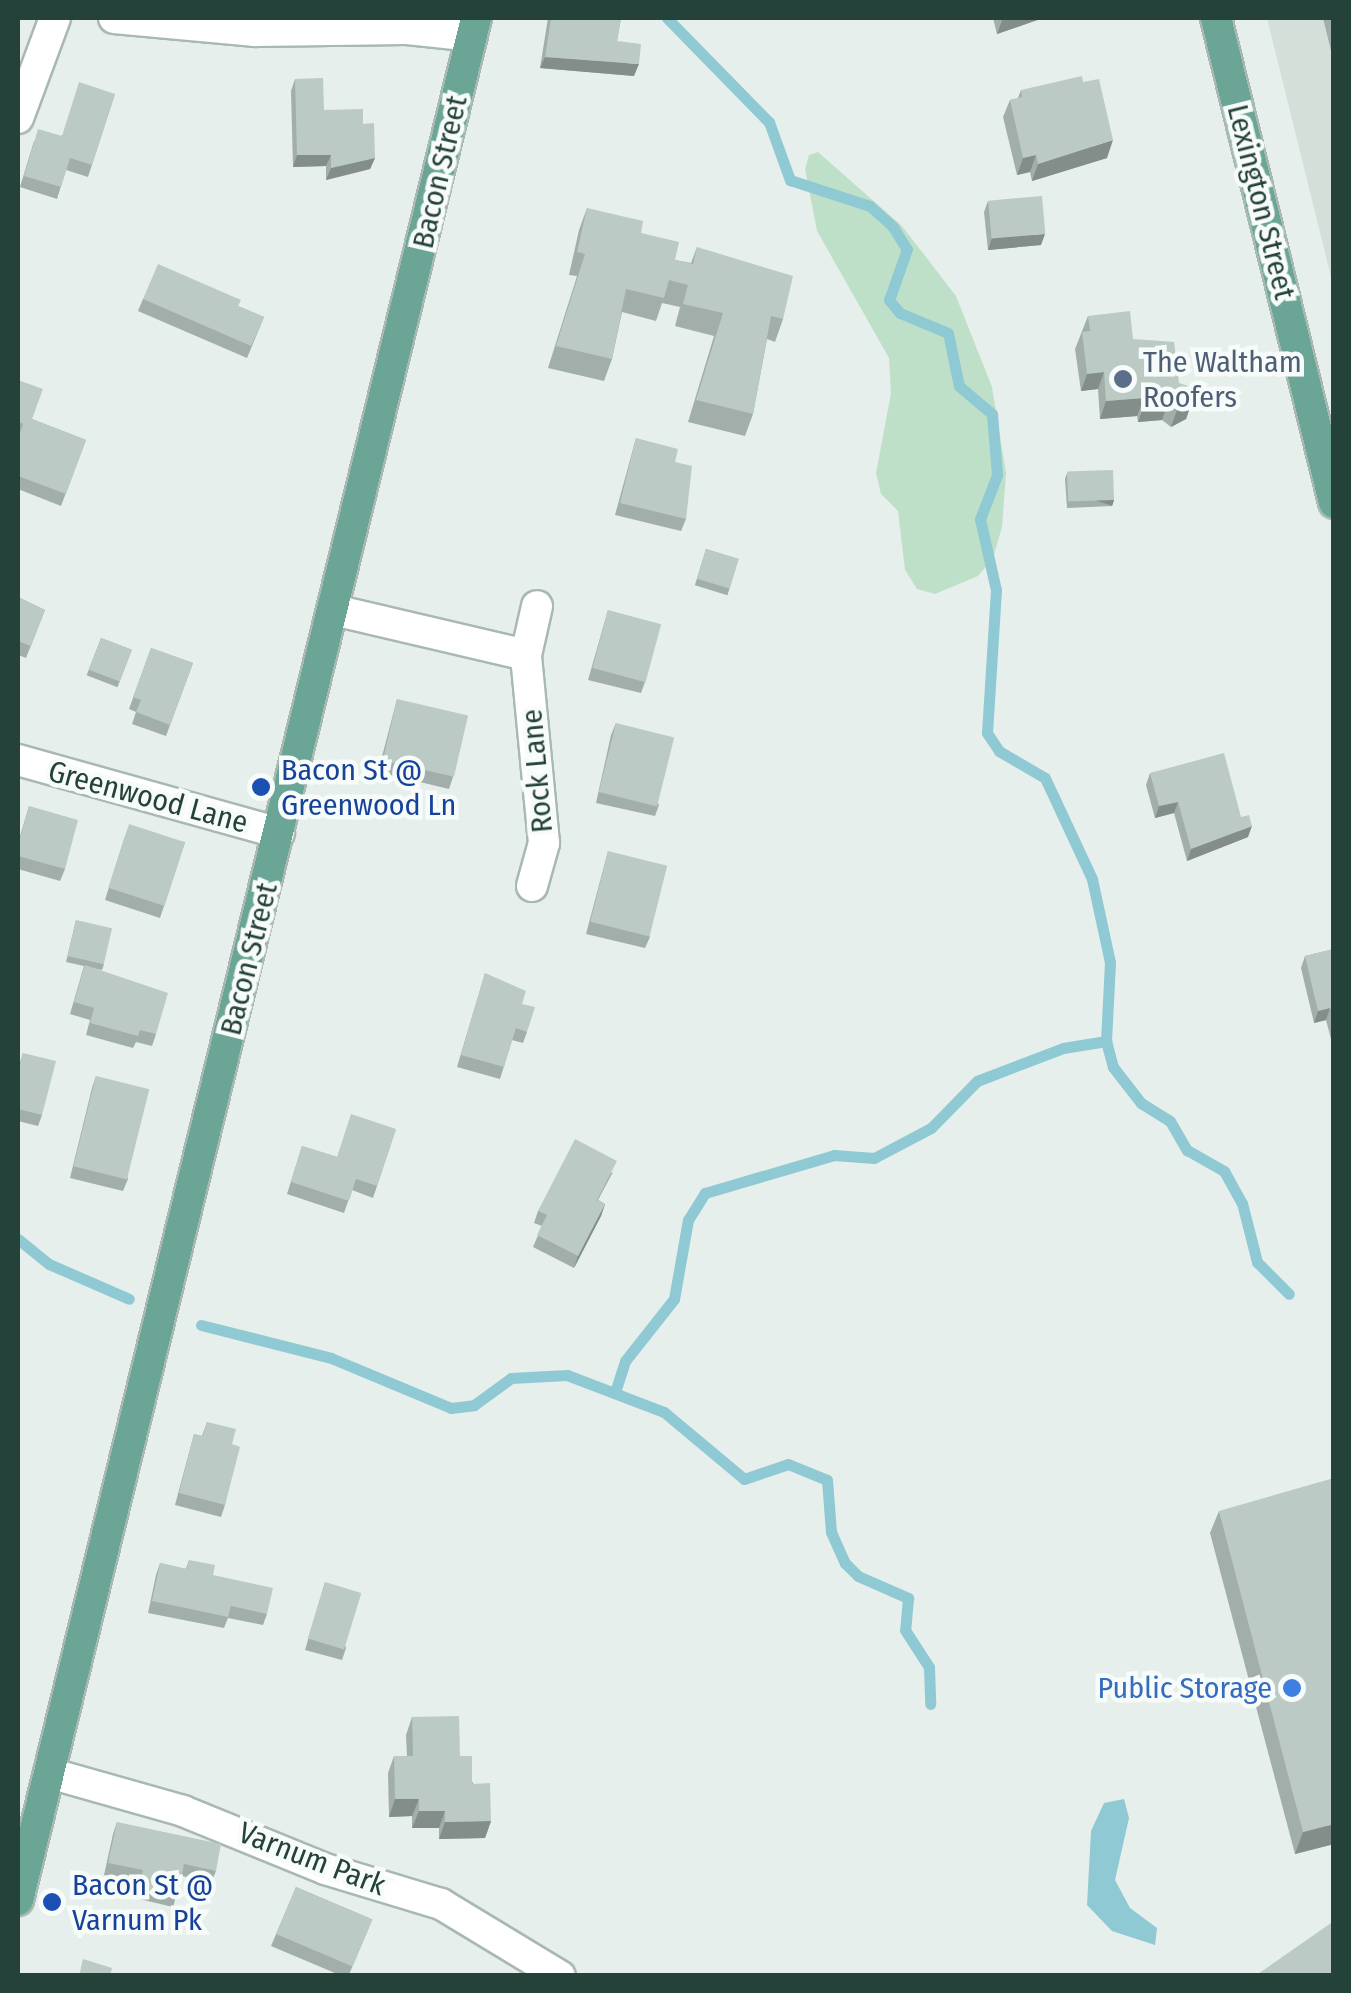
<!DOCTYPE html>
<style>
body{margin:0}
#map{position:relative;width:1351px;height:1993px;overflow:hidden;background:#e6efeb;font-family:"Fira Sans Condensed",sans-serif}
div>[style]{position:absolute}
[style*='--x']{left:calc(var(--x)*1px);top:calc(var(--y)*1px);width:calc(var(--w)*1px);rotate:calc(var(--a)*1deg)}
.built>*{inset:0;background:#d4dfda}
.green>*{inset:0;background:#bfe0c8}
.water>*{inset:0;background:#8ec9d4}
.stream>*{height:11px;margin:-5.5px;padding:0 5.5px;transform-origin:5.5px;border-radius:5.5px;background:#8ec9d4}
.roads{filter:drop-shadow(2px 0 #a8b8b2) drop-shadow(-2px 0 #a8b8b2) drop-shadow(0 2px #a8b8b2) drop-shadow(0 -2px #a8b8b2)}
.minor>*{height:30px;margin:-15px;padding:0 15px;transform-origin:15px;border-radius:15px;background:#fff}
.major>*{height:30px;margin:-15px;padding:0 15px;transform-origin:15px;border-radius:15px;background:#6aa596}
.wall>*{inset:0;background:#a1aea9;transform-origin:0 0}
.shaded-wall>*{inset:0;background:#838d89;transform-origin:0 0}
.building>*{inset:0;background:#bbcac4;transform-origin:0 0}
.dots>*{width:28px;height:28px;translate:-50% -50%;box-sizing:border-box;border:5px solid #f7fbf9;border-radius:50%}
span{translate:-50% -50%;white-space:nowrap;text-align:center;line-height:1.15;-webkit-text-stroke:9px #f7fbf9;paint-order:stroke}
.street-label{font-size:30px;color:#24423a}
.service-label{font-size:30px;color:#4e5e75}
.left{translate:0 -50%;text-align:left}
.transit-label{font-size:30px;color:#164399}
.shop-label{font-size:30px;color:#366cbe}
.right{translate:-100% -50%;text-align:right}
.frame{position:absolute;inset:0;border:20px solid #24423a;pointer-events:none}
</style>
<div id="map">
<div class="built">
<div style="clip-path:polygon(1267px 18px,1333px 18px,1333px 285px)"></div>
</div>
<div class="green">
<div style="clip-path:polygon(818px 152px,902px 226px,956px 296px,992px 387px,1006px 473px,1002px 527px,993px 558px,978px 576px,935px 594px,917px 589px,905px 570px,898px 511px,881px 494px,876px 473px,891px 393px,889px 358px,817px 231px,805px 169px,809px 155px)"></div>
</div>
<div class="water">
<div style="clip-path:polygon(1124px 1799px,1129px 1818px,1115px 1880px,1130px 1908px,1157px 1928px,1155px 1945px,1112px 1931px,1087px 1905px,1091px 1831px,1104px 1803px)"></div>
</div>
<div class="stream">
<div style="--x:667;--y:18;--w:146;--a:45.6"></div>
<div style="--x:769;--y:122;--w:62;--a:70.1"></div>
<div style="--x:790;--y:180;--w:84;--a:18"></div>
<div style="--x:870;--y:206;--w:31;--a:42"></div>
<div style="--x:893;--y:227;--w:26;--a:58"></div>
<div style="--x:907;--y:249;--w:54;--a:109.4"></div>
<div style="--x:889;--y:300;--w:17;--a:50"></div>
<div style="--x:900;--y:313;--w:52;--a:22.6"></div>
<div style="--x:948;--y:333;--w:54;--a:78.3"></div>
<div style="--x:959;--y:386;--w:43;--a:40.3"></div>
<div style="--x:992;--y:414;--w:61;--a:85.3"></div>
<div style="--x:997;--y:475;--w:47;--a:111.1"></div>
<div style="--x:980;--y:519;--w:73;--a:77.3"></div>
<div style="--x:996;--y:590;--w:143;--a:93.6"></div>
<div style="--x:987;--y:733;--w:22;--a:56"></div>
<div style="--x:999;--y:751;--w:53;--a:30.4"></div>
<div style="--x:1045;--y:778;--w:111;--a:65"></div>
<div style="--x:1092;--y:879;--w:85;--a:77.8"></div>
<div style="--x:1110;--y:962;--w:79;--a:92.9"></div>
<div style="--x:1106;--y:1041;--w:27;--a:75"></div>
<div style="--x:1113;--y:1067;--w:46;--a:52.1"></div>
<div style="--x:1141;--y:1103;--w:34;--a:32"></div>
<div style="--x:1170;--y:1121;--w:34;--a:60"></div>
<div style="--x:1187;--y:1150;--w:43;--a:29.6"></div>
<div style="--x:1224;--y:1171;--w:37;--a:61"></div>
<div style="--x:1242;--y:1203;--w:61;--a:75.7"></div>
<div style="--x:1257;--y:1262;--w:45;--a:45"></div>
<div style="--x:18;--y:1239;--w:40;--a:39"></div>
<div style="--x:49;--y:1264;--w:87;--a:23.6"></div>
<div style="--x:201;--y:1325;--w:134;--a:14.2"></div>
<div style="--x:331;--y:1358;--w:130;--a:22.6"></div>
<div style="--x:451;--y:1408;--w:23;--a:-7"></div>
<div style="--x:474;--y:1405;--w:46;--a:-36.1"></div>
<div style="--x:511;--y:1378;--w:56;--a:-3.1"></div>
<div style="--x:567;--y:1375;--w:104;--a:20.9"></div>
<div style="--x:664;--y:1412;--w:104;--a:39.9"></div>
<div style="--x:744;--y:1479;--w:46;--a:-18.8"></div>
<div style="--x:788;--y:1464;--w:42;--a:22.3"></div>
<div style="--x:827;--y:1480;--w:52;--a:85.6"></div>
<div style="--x:831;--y:1532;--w:34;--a:66"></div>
<div style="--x:845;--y:1563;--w:18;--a:45"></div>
<div style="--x:858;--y:1576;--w:55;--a:23.7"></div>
<div style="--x:908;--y:1598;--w:32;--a:95"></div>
<div style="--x:905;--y:1630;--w:44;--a:57"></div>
<div style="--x:929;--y:1667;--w:37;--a:88"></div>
<div style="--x:616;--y:1389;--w:29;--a:-72"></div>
<div style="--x:625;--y:1361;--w:79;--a:-51.7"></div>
<div style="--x:674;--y:1299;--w:80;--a:-80"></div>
<div style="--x:688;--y:1220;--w:32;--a:-58"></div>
<div style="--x:705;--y:1193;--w:134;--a:-16.4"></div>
<div style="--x:834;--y:1155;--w:40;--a:4.3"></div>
<div style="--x:874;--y:1158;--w:64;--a:-27.8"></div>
<div style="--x:931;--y:1128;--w:66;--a:-45.6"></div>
<div style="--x:977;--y:1081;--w:92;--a:-21"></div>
<div style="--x:1063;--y:1048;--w:44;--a:-9.2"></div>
</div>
<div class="roads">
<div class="minor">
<div style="--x:114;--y:18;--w:142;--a:5.3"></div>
<div style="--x:255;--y:31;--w:152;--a:-0.8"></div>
<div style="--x:407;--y:29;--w:65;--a:6.1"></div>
<div style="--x:18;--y:118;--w:107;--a:-69.7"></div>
<div style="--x:334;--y:610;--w:197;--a:13.2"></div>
<div style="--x:18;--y:760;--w:271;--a:15.6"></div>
<div style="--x:532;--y:886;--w:45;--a:-74.4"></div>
<div style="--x:544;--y:843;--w:189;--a:-95.5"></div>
<div style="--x:526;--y:655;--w:50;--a:-77.3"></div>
<div style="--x:49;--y:1773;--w:139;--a:15.8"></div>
<div style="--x:183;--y:1811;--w:153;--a:22.2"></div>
<div style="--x:325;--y:1869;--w:121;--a:16.8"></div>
<div style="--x:441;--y:1904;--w:139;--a:31.2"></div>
</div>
<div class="major">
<div style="--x:1216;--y:18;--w:499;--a:76.3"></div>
<div style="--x:18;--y:1900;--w:1937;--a:-76.32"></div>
</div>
</div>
<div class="wall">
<div style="clip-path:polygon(548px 18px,621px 18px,617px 41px,634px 76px,540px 68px)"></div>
<div style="clip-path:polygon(993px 18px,1043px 18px,997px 34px)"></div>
<div style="clip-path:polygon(1323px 18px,1334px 18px,1334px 63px)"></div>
<div style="clip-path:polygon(295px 79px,324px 110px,363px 124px,375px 158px,370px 169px,326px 180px,326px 166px,293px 167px,291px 91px)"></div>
<div style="clip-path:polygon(1021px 90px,1107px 158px,1032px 181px,1030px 172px,1017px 175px,1003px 117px,1010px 100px,1018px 98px)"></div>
<div style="clip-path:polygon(115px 94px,88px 177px,66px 170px,57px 199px,20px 187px,34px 141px,61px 136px)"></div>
<div style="clip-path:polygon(988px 201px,1041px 245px,988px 250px,984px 212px)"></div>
<div style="clip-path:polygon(587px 208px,641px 233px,675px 260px,691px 263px,697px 247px,783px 319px,775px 342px,767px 339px,753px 414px,745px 436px,688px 422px,714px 336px,675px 326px,680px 307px,662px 303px,656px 321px,622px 312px,612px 359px,604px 381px,548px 368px,577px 276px,569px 275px,579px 230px)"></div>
<div style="clip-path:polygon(143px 299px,238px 306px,264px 317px,247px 358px,138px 311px)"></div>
<div style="clip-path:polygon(1088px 316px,1133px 339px,1179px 383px,1192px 402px,1186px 419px,1171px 427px,1162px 420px,1138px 422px,1137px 416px,1100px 419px,1098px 389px,1081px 391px,1075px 349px)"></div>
<div style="clip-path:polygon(18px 380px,32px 419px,86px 440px,61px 506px,18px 489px,18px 439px,19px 435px,18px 435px)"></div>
<div style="clip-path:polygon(636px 438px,675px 462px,686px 519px,681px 531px,615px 515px)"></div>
<div style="clip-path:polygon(1067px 473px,1114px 500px,1112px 506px,1067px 508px,1065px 479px)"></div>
<div style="left:706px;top:549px;width:34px;height:38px;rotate:17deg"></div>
<div style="clip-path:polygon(18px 597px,45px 610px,26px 658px,18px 655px)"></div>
<div style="clip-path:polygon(608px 610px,645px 682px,641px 693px,588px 680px)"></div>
<div style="left:101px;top:638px;width:33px;height:40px;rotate:21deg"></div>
<div style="clip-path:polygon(151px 648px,193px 663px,166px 736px,132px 724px,136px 712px,129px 709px)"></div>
<div style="clip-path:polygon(397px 699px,453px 777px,449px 789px,378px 772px)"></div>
<div style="clip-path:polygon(616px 723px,659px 805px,655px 816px,596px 803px,611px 735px)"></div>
<div style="clip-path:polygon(1150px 773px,1248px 837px,1187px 861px,1174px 813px,1155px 818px,1146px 785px)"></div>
<div style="clip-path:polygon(29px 806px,65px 869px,60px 881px,18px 869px,18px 843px)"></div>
<div style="clip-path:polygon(125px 836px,185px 842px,160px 918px,105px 900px)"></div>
<div style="clip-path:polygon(608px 851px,650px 937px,645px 948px,586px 934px)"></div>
<div style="clip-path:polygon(76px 920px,104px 964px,102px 970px,92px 968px,156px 1034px,152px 1046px,136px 1042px,133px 1048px,86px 1035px,90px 1020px,70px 1014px,84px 966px,66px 962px)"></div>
<div style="clip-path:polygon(1334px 949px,1334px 1038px,1331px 1039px,1326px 1020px,1314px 1023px,1301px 968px,1305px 956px)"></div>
<div style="clip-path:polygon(485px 973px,522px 1004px,527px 1032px,523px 1043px,512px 1040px,500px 1079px,457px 1067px)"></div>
<div style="clip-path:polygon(23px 1053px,42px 1115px,38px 1126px,18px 1121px,18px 1069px)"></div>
<div style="clip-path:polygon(96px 1076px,128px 1179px,123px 1191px,70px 1178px,92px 1088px)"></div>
<div style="clip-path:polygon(396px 1129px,373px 1198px,352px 1190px,344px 1213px,287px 1194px,302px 1146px,337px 1157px)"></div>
<div style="clip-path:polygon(613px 1172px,598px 1200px,605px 1204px,601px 1216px,574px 1268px,533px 1247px,542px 1226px,534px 1223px,538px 1211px)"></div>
<div style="clip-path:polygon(207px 1422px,232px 1444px,225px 1505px,221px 1517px,175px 1505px,194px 1434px,202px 1436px)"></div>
<div style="clip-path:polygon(1219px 1511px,1334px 1844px,1295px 1854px,1210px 1533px)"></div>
<div style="clip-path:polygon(189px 1560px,267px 1614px,263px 1625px,228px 1618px,224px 1628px,148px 1613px,156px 1575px,160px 1563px,186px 1569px)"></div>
<div style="clip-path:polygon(325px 1582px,346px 1648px,342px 1660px,305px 1650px)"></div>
<div style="clip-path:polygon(412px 1717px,460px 1756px,491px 1821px,485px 1838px,439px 1839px,439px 1828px,412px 1828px,412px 1816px,389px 1817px,388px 1773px,394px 1756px,407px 1756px,406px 1735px)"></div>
<div style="clip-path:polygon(117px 1822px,216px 1871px,211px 1883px,182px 1876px,173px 1907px,135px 1898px,138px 1882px,104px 1875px,113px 1834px)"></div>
<div style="left:296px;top:1887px;width:83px;height:64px;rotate:23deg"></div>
</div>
<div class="shaded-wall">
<div style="clip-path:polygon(1003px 18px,1043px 18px,997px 34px)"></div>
<div style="clip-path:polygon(545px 57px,639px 64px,634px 76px,540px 68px)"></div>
<div style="clip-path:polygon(1113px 140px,1107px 158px,1032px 181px,1038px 164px)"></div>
<div style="clip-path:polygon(297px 155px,331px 155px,326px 166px,293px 167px)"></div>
<div style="clip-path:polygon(1036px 155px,1030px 172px,1017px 175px,1023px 158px)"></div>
<div style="clip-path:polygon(375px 158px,370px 169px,326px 180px,331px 168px)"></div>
<div style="clip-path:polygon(1045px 234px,1041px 245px,988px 250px,992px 238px)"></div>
<div style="clip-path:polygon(1104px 372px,1098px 389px,1081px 391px,1087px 374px)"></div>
<div style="clip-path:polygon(1144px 398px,1137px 416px,1100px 419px,1106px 401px)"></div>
<div style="clip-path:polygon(1192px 402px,1186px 419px,1171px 427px,1177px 410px)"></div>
<div style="clip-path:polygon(1168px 403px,1162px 420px,1138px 422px,1144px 405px)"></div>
<div style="left:1114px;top:500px;width:6px;height:45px;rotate:108deg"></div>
<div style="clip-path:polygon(1178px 802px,1174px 813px,1155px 818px,1159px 806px)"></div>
<div style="clip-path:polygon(1252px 826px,1248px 837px,1187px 861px,1191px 849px)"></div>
<div style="clip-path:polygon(1330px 1008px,1326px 1020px,1314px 1023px,1318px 1011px)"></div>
<div style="clip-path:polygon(605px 1204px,601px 1216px,574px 1268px,578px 1256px)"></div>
<div style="clip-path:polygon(395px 1799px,419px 1799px,412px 1816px,389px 1817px)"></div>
<div style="clip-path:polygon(419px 1811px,445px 1811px,439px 1828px,412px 1828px)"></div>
<div style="clip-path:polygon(491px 1821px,485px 1838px,439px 1839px,445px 1822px)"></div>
<div style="clip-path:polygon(1334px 1824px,1334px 1844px,1295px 1854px,1303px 1832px)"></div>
</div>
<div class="building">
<div style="clip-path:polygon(551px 18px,621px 18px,617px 41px,641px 44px,639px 64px,545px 57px)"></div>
<div style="clip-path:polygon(1082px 76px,1083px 82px,1099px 79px,1113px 140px,1038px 164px,1036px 155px,1023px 158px,1010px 100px,1022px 97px,1021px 90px)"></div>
<div style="clip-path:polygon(323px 78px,324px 110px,363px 109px,363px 124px,374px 123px,375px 158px,331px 168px,331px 155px,297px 155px,295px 79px)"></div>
<div style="clip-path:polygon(79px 82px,115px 94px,92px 165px,70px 158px,61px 187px,24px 176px,38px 129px,62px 136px)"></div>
<div style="left:1042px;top:196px;width:38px;height:54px;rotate:85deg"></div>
<div style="clip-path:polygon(587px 208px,643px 221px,641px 233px,679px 242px,675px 260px,693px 264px,697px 247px,793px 276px,783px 319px,771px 316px,753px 414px,696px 400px,723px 313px,683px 304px,688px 285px,669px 280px,664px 298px,626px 289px,612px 359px,556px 346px,585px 254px,577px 252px)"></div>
<div style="clip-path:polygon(158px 264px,241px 300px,238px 306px,264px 317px,251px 346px,143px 299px)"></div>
<div style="clip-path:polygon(1130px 311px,1133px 339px,1174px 342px,1179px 383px,1188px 386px,1192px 402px,1177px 410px,1168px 403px,1144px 405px,1144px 398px,1106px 401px,1104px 372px,1087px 374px,1082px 332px,1090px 331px,1088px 316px)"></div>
<div style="clip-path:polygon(18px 380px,43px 389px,32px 419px,86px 440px,66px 494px,18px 476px,18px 439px,23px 424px,18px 421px)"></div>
<div style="clip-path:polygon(636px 438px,678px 449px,675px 462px,692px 466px,686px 519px,620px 503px)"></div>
<div style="left:1113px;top:470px;width:30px;height:46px;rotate:88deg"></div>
<div style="left:706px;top:549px;width:34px;height:31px;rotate:17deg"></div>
<div style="clip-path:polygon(18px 597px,45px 610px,31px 646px,18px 641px)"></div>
<div style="left:608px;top:610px;width:55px;height:60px;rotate:15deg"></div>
<div style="left:101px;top:638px;width:33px;height:34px;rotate:21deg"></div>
<div style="clip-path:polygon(151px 648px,193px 663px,170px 725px,136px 712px,141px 700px,133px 697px)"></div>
<div style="left:397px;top:699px;width:73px;height:63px;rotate:13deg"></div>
<div style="left:616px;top:723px;width:60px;height:71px;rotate:14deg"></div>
<div style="clip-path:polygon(1224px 753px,1241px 817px,1249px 815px,1252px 826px,1191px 849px,1178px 802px,1159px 806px,1150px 773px)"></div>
<div style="clip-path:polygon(29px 806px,78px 820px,65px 869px,18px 856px,18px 846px)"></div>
<div style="left:129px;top:824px;width:59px;height:67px;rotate:18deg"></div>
<div style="left:608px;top:851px;width:61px;height:73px;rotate:14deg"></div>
<div style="left:76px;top:920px;width:37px;height:37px;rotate:13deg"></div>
<div style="clip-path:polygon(1334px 949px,1334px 1020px,1330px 1008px,1318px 1011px,1305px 956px)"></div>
<div style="clip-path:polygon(85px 965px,168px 993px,156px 1034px,140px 1030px,138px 1036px,90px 1023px,94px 1008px,74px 1002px)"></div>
<div style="clip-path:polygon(485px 973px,526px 991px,522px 1004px,535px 1007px,527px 1032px,516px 1028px,504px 1067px,461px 1055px)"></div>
<div style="clip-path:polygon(23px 1053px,56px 1061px,42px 1115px,18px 1109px,18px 1073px)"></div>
<div style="left:96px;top:1076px;width:55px;height:93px;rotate:14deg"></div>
<div style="clip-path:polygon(351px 1114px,396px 1129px,377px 1186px,356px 1179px,349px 1201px,291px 1182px,302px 1146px,337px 1157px)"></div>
<div style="clip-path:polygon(575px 1139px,617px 1161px,597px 1200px,605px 1204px,578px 1256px,537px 1235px,547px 1215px,538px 1211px)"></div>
<div style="clip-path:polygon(207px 1422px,236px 1429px,232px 1444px,240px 1447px,225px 1505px,179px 1493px,194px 1434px,203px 1436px)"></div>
<div style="clip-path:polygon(1334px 1478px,1334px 1824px,1303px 1832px,1219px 1511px)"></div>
<div style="clip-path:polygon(189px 1560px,215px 1565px,213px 1575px,273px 1588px,267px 1614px,231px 1606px,228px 1617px,152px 1601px,160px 1563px,187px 1569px)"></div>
<div style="left:325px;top:1582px;width:38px;height:59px;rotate:17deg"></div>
<div style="clip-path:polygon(459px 1716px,460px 1756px,472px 1756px,472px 1784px,490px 1783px,491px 1821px,445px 1822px,445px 1811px,419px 1811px,419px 1799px,395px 1799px,394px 1756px,413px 1756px,412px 1717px)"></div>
<div style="clip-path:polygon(117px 1822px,221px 1844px,216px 1871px,184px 1864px,178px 1895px,139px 1887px,143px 1870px,108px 1863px)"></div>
<div style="left:296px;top:1887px;width:83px;height:51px;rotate:23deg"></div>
<div style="clip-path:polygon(1334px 1921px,1334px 1976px,1255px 1976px)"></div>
<div style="clip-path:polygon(83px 1959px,112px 1968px,110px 1976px,79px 1976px)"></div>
</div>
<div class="dots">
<div style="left:1123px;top:379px;background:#5c6f8a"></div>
<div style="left:261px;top:787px;background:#1a4fb4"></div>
<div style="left:1292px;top:1688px;background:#3f7fe0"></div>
<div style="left:52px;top:1902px;background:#1a4fb4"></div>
</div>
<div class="street-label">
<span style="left:440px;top:172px;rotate:-77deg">Bacon Street</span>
<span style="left:1261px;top:202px;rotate:76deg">Lexington Street</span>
<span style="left:537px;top:771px;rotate:-95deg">Rock Lane</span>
<span style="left:148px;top:797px;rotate:15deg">Greenwood Lane</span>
<span style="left:249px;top:959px;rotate:-76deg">Bacon Street</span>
<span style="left:312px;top:1859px;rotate:21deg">Varnum Park</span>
</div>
<div class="service-label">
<span class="left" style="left:1143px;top:379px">The Waltham<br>Roofers</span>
</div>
<div class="transit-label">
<span class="left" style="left:281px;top:787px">Bacon St @<br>Greenwood Ln</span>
<span class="left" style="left:72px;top:1902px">Bacon St @<br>Varnum Pk</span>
</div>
<div class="shop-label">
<span class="right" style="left:1272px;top:1688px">Public Storage</span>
</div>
<div class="frame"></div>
</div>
